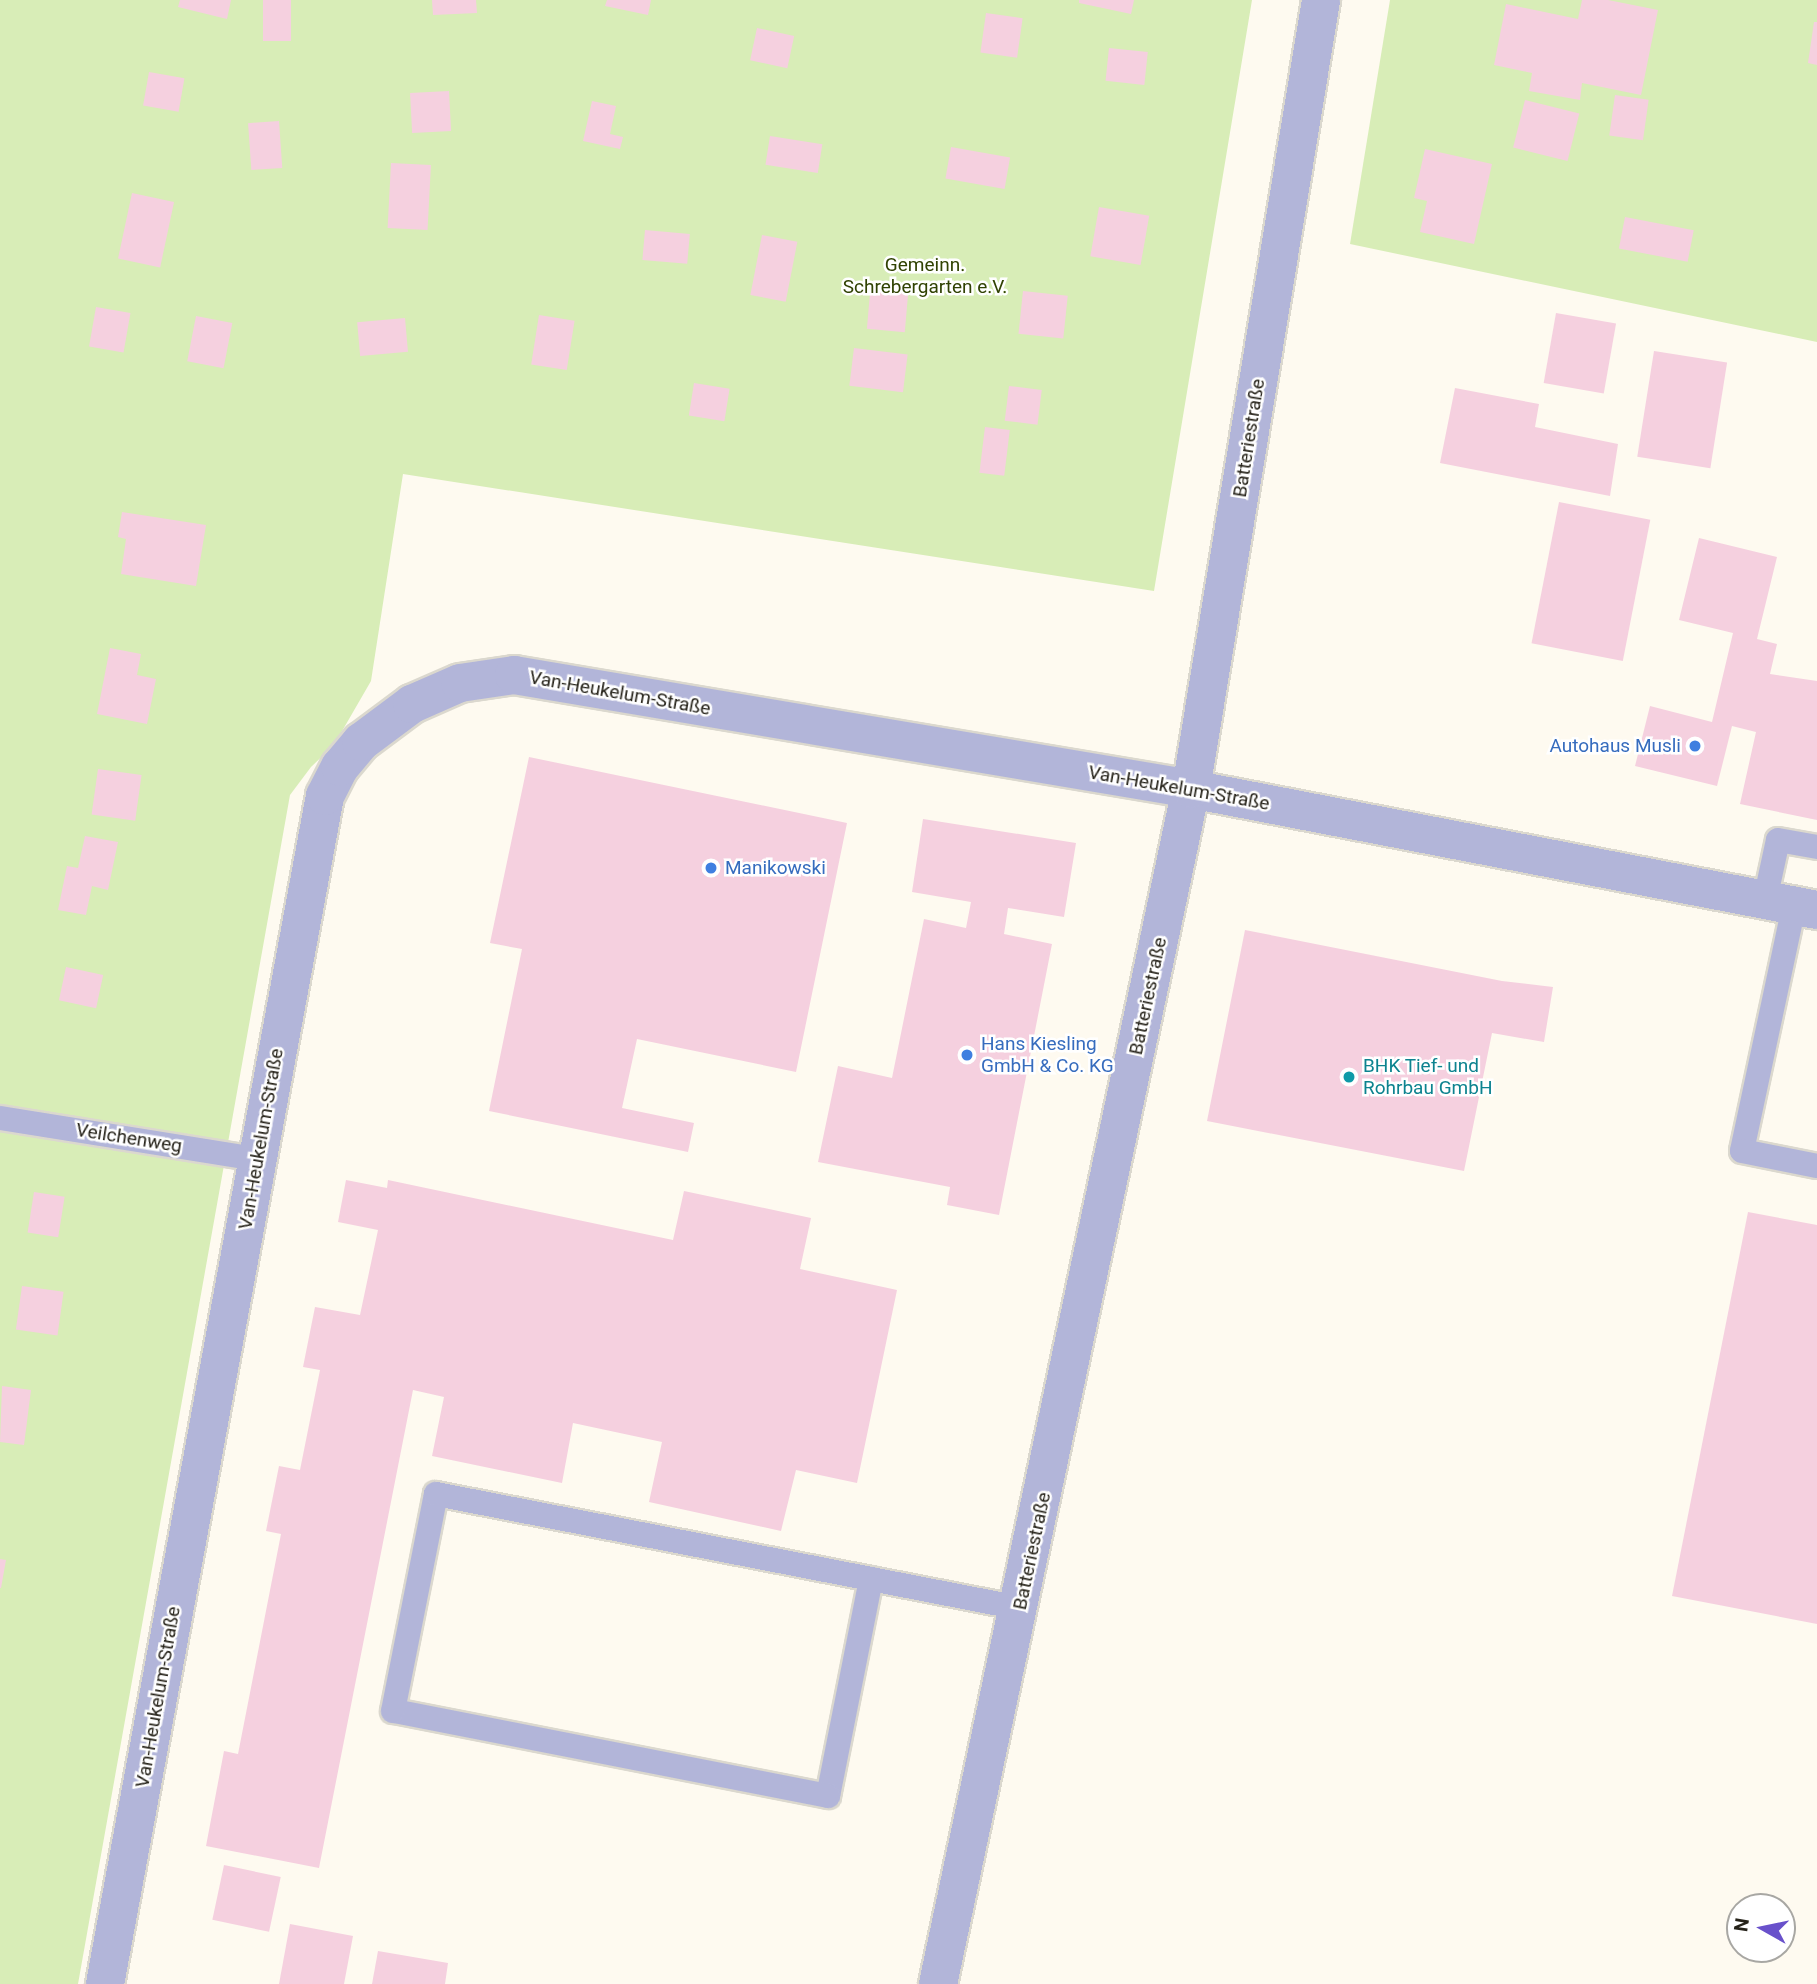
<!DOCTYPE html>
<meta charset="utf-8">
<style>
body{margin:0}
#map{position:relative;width:1817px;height:1984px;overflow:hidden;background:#fefaf0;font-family:Roboto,sans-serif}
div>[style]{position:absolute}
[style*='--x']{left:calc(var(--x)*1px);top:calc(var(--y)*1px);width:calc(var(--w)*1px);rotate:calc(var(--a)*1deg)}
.green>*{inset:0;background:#d8edb7}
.building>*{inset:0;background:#f5d0df;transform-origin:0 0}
.roads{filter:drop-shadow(2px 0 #dbd8ce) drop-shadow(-2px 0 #dbd8ce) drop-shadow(0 2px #dbd8ce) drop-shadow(0 -2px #dbd8ce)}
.service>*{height:24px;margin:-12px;padding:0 12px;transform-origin:12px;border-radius:12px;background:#b2b5d9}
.minor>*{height:38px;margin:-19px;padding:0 19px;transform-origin:19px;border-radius:19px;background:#b2b5d9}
.dots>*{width:19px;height:19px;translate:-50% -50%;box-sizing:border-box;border:4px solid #fff;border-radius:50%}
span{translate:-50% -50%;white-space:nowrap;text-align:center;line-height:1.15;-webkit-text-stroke:5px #fff;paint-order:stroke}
.park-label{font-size:19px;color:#304203}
.street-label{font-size:19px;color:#26231a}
.shop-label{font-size:19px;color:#366cbe}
.right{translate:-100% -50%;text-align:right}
.left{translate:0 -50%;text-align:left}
.culture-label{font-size:19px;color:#0d838f}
.north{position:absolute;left:1726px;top:1893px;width:70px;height:70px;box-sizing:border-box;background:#fff;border:2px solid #a8a7a3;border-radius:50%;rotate:279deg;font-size:19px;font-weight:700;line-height:28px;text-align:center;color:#26231a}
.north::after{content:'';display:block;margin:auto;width:24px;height:32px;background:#6951cb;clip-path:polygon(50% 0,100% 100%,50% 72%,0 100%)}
</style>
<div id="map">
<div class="green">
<div style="clip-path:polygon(0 0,1252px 0,1154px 591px,403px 474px,371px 681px,334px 745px,311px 767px,290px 795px,78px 1984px,0 1984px)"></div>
<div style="clip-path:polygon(1390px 0,1817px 0,1817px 342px,1350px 244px)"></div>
</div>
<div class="building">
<div style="clip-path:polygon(180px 0,231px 0,227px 19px,178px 7px)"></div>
<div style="left:263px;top:0;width:28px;height:41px"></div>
<div style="clip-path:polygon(432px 0,476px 0,477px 13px,433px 15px)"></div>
<div style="clip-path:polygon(607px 0,651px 0,648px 15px,605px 6px)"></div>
<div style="clip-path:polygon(1079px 0,1134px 0,1131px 14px,1079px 3px)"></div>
<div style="clip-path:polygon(1582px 0,1608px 0,1658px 10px,1641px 95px,1582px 83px,1580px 100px,1529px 91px,1532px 73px,1494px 65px,1506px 4px,1578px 19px)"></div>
<div style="left:986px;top:13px;width:37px;height:40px;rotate:8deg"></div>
<div style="clip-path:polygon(1814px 22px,1817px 22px,1817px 65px,1808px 63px)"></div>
<div style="left:757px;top:28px;width:38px;height:33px;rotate:12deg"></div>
<div style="left:1109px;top:48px;width:39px;height:33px;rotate:6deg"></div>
<div style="left:149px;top:72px;width:36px;height:34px;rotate:10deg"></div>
<div style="left:449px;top:91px;width:40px;height:39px;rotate:87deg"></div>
<div style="left:1615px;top:95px;width:34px;height:41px;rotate:8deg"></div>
<div style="left:1525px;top:100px;width:56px;height:49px;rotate:14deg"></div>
<div style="clip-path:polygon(592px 101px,616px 106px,610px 134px,623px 137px,620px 149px,583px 141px)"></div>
<div style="left:279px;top:121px;width:47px;height:31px;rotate:86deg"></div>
<div style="left:770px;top:136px;width:53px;height:29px;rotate:9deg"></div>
<div style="left:951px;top:147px;width:60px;height:32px;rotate:10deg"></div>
<div style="clip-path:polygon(1425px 149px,1492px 164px,1474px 244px,1420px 232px,1427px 201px,1414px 198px)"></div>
<div style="left:391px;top:163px;width:40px;height:65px;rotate:3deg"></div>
<div style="left:132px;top:193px;width:43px;height:67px;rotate:12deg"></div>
<div style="left:1099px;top:207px;width:51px;height:50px;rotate:10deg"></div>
<div style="left:1625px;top:217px;width:70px;height:32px;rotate:11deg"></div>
<div style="left:645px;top:230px;width:45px;height:30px;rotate:5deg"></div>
<div style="left:762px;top:235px;width:36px;height:61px;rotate:11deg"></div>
<div style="left:871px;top:282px;width:38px;height:47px;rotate:5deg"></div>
<div style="left:1023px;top:291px;width:45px;height:43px;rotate:6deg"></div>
<div style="left:96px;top:307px;width:35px;height:40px;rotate:10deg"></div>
<div style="left:1556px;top:313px;width:61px;height:71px;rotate:10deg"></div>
<div style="left:539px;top:315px;width:36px;height:50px;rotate:9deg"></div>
<div style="left:196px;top:316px;width:37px;height:46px;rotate:11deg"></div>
<div style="left:405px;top:318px;width:34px;height:48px;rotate:85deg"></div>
<div style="left:854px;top:348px;width:54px;height:38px;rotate:7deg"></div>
<div style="left:1654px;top:351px;width:74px;height:107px;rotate:9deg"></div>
<div style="left:694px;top:383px;width:36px;height:33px;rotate:9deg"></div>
<div style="left:1009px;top:386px;width:33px;height:35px;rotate:7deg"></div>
<div style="clip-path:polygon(1455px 388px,1539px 404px,1535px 427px,1618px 444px,1610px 496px,1440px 463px)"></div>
<div style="left:985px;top:427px;width:25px;height:46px;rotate:7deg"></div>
<div style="left:1559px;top:502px;width:93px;height:144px;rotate:11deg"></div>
<div style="clip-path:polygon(122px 512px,206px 525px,196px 586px,121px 574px,126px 539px,118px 537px)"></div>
<div style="clip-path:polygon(1699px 538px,1777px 557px,1757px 639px,1777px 644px,1770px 674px,1817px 681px,1817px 820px,1740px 804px,1756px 732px,1732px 726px,1717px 786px,1635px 766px,1650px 706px,1712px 722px,1733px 633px,1679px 620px)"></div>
<div style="clip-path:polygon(110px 648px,141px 654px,137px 675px,156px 679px,147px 724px,97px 714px)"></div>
<div style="clip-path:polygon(529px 757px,847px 823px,796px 1072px,637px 1039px,622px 1108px,694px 1123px,688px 1152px,489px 1111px,522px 949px,490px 943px)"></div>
<div style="left:98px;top:769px;width:44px;height:46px;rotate:8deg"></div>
<div style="clip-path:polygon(923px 819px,1076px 843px,1064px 917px,1008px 908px,1004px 934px,1052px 944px,999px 1215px,947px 1205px,950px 1187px,818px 1162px,838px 1066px,892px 1078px,924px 919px,966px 928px,971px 902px,912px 892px)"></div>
<div style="clip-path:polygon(85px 836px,118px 842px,108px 890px,92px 886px,86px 915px,58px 910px,67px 866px,78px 868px)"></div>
<div style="clip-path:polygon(1245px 930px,1502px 981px,1553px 987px,1544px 1042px,1492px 1033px,1464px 1171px,1207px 1121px)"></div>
<div style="left:66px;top:967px;width:38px;height:34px;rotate:12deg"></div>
<div style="clip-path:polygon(346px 1180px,387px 1188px,388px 1180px,673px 1240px,684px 1191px,811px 1218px,800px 1269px,897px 1290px,857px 1483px,796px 1470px,781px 1531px,649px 1502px,662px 1442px,573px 1423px,562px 1483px,432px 1456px,444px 1397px,413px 1390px,319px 1868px,206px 1846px,224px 1751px,238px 1754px,281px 1534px,266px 1531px,279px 1466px,300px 1470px,320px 1370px,303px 1367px,315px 1307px,360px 1315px,378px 1230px,338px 1222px)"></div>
<div style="left:34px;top:1192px;width:31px;height:41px;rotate:9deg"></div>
<div style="clip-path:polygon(1748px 1212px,1817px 1225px,1817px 1624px,1672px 1596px)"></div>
<div style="left:22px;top:1286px;width:42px;height:44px;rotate:8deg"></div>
<div style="clip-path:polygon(2px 1386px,31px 1390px,24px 1445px,0 1442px)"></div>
<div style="clip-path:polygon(0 1559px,6px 1560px,1px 1588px,0 1588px)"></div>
<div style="left:224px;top:1865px;width:58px;height:56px;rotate:12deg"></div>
<div style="clip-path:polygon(290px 1924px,353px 1936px,344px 1984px,279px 1984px)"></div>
<div style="clip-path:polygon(378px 1951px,448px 1963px,445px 1984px,372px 1984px)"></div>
</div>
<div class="roads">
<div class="service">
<div style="--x:1765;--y:900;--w:61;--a:-77.8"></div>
<div style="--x:1778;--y:840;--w:40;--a:10"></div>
<div style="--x:1794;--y:906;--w:250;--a:102"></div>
<div style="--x:1742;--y:1151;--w:76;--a:11.3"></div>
<div style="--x:0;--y:1118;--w:260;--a:9.1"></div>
<div style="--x:871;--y:1579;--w:221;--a:101.2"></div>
<div style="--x:828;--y:1796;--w:443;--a:-168.9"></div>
<div style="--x:393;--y:1711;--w:221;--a:-78.8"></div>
<div style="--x:436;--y:1494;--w:595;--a:11.05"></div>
</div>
<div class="minor">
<div style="--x:105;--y:1984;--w:1208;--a:-79.51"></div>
<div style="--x:325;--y:796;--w:33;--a:-63"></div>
<div style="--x:340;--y:767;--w:33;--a:-50"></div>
<div style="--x:361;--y:742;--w:64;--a:-36.7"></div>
<div style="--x:412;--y:704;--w:52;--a:-23.6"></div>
<div style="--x:460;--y:683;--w:55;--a:-8.4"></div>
<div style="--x:514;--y:675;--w:687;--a:9.56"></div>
<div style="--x:1191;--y:789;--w:638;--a:10.94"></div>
<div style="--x:938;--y:1984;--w:1221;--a:-78.05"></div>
<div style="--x:1191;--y:789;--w:800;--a:-80.64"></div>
</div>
</div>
<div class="dots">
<div style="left:1695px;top:746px;background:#3f7fe0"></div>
<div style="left:711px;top:868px;background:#3f7fe0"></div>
<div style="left:967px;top:1055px;background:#3f7fe0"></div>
<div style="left:1349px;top:1077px;background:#0f9aa8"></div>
</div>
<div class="park-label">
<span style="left:925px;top:276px">Gemeinn.<br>Schrebergarten e.V.</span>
</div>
<div class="street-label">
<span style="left:1249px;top:438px;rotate:-81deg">Batteriestraße</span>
<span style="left:620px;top:693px;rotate:10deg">Van-Heukelum-Straße</span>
<span style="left:1179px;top:788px;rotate:10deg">Van-Heukelum-Straße</span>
<span style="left:1148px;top:996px;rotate:-78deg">Batteriestraße</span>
<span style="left:129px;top:1138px;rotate:9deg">Veilchenweg</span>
<span style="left:261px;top:1139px;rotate:-80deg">Van-Heukelum-Straße</span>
<span style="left:1032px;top:1551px;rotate:-78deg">Batteriestraße</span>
<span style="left:158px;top:1697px;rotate:-80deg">Van-Heukelum-Straße</span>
</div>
<div class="shop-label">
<span class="right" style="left:1681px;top:746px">Autohaus Musli</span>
<span class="left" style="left:725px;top:868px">Manikowski</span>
<span class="left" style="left:981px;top:1055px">Hans Kiesling<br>GmbH &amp; Co. KG</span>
</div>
<div class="culture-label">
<span class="left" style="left:1363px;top:1077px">BHK Tief- und<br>Rohrbau GmbH</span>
</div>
<div class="north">N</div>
</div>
